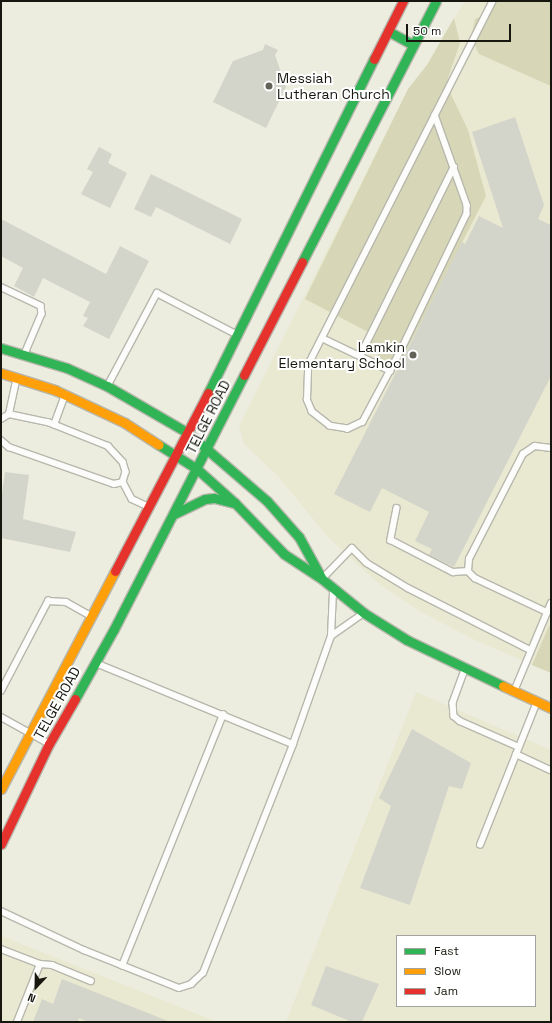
<!DOCTYPE html>
<style>
body{margin:0}
#map{position:relative;width:552px;height:1023px;overflow:hidden;background:#ececdf;font-family:"Space Grotesk",sans-serif}
div>[style]{position:absolute}
[style*='--x']{left:calc(var(--x)*1px);top:calc(var(--y)*1px);width:calc(var(--w)*1px);rotate:calc(var(--a)*1deg)}
.built>*{inset:0;background:#e9e9d2}
.green>*{inset:0;background:#d7d7b7}
.building>*{inset:0;background:#d4d5ca}
.roads{filter:drop-shadow(1px 0 #b7b7ad) drop-shadow(-1px 0 #b7b7ad) drop-shadow(0 1px #b7b7ad) drop-shadow(0 -1px #b7b7ad)}
.lane>*{height:5.5px;margin:-2.75px;padding:0 2.75px;transform-origin:2.75px;border-radius:2.75px;background:#fcfcfa}
.fast>*{height:9px;margin:-4.5px;padding:0 4.5px;transform-origin:4.5px;border-radius:4.5px;background:#30b455}
.slow>*{height:9px;margin:-4.5px;padding:0 4.5px;transform-origin:4.5px;border-radius:4.5px;background:#ff9f0a}
.jam>*{height:9px;margin:-4.5px;padding:0 4.5px;transform-origin:4.5px;border-radius:4.5px;background:#e5322d}
.dots>*{width:11px;height:11px;translate:-50% -50%;box-sizing:border-box;border:2px solid #fff;border-radius:50%}
span{translate:-50% -50%;white-space:nowrap;text-align:center;line-height:1.15;-webkit-text-stroke:4px #fff;paint-order:stroke}
.poi-label{font-size:14px;color:#17170f}
.left{translate:0 -50%;text-align:left}
.right{translate:-100% -50%;text-align:right}
.street-label{font-size:14px;color:#17170f}
.frame{position:absolute;inset:0;border:2px solid #17170f;pointer-events:none}
.legend{position:absolute;left:396px;top:935px;width:140px;height:72px;box-sizing:border-box;background:#fff;border:1px solid #a2a29f;margin:0;padding:5px 7px;list-style:none;font-size:12px;color:#17170f}
.legend li{display:flex;align-items:center;gap:8px;height:20px}
.legend b{width:20px;border:1px solid #a2a29f}
.north{position:absolute;left:16px;top:967px;width:40px;height:40px;-webkit-text-stroke:3px #fff;paint-order:stroke;rotate:202deg;font-size:11px;font-weight:700;line-height:16px;text-align:center;color:#17170f}
.north::after{content:'';display:block;margin:auto;width:14px;height:18px;background:#17170f;clip-path:polygon(50% 0,100% 100%,50% 72%,0 100%)}
.scale{position:absolute;left:406px;top:24px;width:105px;height:18px;box-sizing:border-box;border:2px solid #17170f;border-top:0;padding-left:5px;font-size:12px;line-height:14px;white-space:nowrap;color:#17170f;-webkit-text-stroke:3px #fff;paint-order:stroke}
</style>
<div id="map">
<div class="built">
<div style="clip-path:polygon(465px 1px,551px 1px,551px 673px,473px 639px,423px 613px,378px 583px,328px 537px,277px 475px,244px 444px,239px 426px,408px 89px,427px 65px)"></div>
<div style="clip-path:polygon(evenodd,416px 692px,551px 750px,551px 1022px,286px 1022px,416px 692px,397px 936px,535px 936px,535px 1006px,397px 1006px,397px 936px)"></div>
<div style="clip-path:polygon(1px 936px,217px 1022px,1px 1022px)"></div>
</div>
<div class="green">
<div style="clip-path:polygon(495px 1px,551px 1px,551px 86px,479px 54px,471px 38px,475px 19px,489px 13px)"></div>
<div style="clip-path:polygon(454px 18px,460px 43px,446px 84px,468px 130px,486px 196px,397px 369px,385px 362px,369px 347px,368px 332px,305px 299px,408px 89px,427px 65px)"></div>
<div style="clip-path:polygon(549px 626px,551px 627px,551px 673px,532px 665px)"></div>
</div>
<div class="building">
<div style="clip-path:polygon(265px 44px,278px 50px,275px 55px,286px 87px,266px 128px,213px 102px,233px 61px,263px 50px)"></div>
<div style="clip-path:polygon(515px 117px,544px 205px,538px 219px,551px 225px,551px 376px,454px 567px,429px 555px,432px 549px,415px 541px,429px 512px,382px 488px,370px 512px,334px 494px,462px 242px,465px 244px,479px 216px,503px 228px,472px 132px)"></div>
<div style="clip-path:polygon(99px 147px,112px 154px,108px 163px,127px 173px,110px 208px,81px 194px,93px 172px,87px 169px)"></div>
<div style="clip-path:polygon(151px 174px,242px 219px,230px 244px,156px 207px,151px 217px,134px 209px)"></div>
<div style="clip-path:polygon(1px 219px,106px 274px,120px 246px,149px 261px,109px 339px,83px 326px,88px 318px,83px 316px,90px 302px,43px 278px,34px 297px,14px 286px,23px 268px,1px 256px)"></div>
<div style="clip-path:polygon(5px 472px,29px 475px,23px 519px,76px 532px,70px 552px,1px 538px,1px 501px)"></div>
<div style="clip-path:polygon(412px 729px,471px 763px,462px 789px,449px 786px,410px 905px,360px 888px,391px 806px,379px 798px)"></div>
<div style="clip-path:polygon(326px 966px,379px 984px,362px 1022px,352px 1022px,311px 1005px)"></div>
<div style="clip-path:polygon(62px 979px,168px 1021px,167px 1022px,88px 1022px,79px 1018px,78px 1022px,33px 1022px,42px 999px,53px 1004px)"></div>
</div>
<div class="roads">
<div class="lane">
<div style="--x:435;--y:115;--w:96;--a:70.4"></div>
<div style="--x:467;--y:205;--w:9;--a:90"></div>
<div style="--x:467;--y:214;--w:150;--a:115.7"></div>
<div style="--x:402;--y:349;--w:83;--a:118.1"></div>
<div style="--x:363;--y:422;--w:17;--a:155"></div>
<div style="--x:348;--y:429;--w:18;--a:-171"></div>
<div style="--x:330;--y:426;--w:23;--a:-142"></div>
<div style="--x:312;--y:412;--w:13;--a:-113"></div>
<div style="--x:307;--y:400;--w:35;--a:-88"></div>
<div style="--x:308;--y:365;--w:408;--a:-63.1"></div>
<div style="--x:1;--y:287;--w:44;--a:25.4"></div>
<div style="--x:41;--y:306;--w:8;--a:83"></div>
<div style="--x:42;--y:314;--w:43;--a:113"></div>
<div style="--x:322;--y:338;--w:76;--a:25.6"></div>
<div style="--x:360;--y:356;--w:211;--a:-63.6"></div>
<div style="--x:108;--y:385;--w:104;--a:-62"></div>
<div style="--x:157;--y:293;--w:91;--a:27.4"></div>
<div style="--x:9;--y:414;--w:35;--a:-78"></div>
<div style="--x:1;--y:419;--w:9;--a:-32"></div>
<div style="--x:9;--y:414;--w:40;--a:12"></div>
<div style="--x:48;--y:422;--w:65;--a:21.8"></div>
<div style="--x:108;--y:446;--w:22;--a:47"></div>
<div style="--x:123;--y:462;--w:10;--a:73"></div>
<div style="--x:126;--y:472;--w:10;--a:107"></div>
<div style="--x:123;--y:482;--w:19;--a:62"></div>
<div style="--x:132;--y:499;--w:17;--a:25"></div>
<div style="--x:54;--y:425;--w:30;--a:-70"></div>
<div style="--x:1;--y:440;--w:11;--a:41"></div>
<div style="--x:9;--y:447;--w:111;--a:19.4"></div>
<div style="--x:114;--y:484;--w:9;--a:-13"></div>
<div style="--x:397;--y:508;--w:33;--a:101"></div>
<div style="--x:391;--y:540;--w:70;--a:27.3"></div>
<div style="--x:453;--y:572;--w:15;--a:-4"></div>
<div style="--x:468;--y:571;--w:10;--a:45"></div>
<div style="--x:475;--y:578;--w:80;--a:25.3"></div>
<div style="--x:468;--y:571;--w:12;--a:-85"></div>
<div style="--x:469;--y:559;--w:118;--a:-62.8"></div>
<div style="--x:523;--y:454;--w:14;--a:-34"></div>
<div style="--x:535;--y:446;--w:16;--a:7"></div>
<div style="--x:324;--y:577;--w:40;--a:-46"></div>
<div style="--x:352;--y:548;--w:21;--a:45"></div>
<div style="--x:367;--y:563;--w:48;--a:31.4"></div>
<div style="--x:408;--y:588;--w:137;--a:26.9"></div>
<div style="--x:331;--y:636;--w:38;--a:-35"></div>
<div style="--x:96;--y:663;--w:213;--a:22.4"></div>
<div style="--x:465;--y:670;--w:35;--a:110"></div>
<div style="--x:453;--y:703;--w:13;--a:86"></div>
<div style="--x:454;--y:716;--w:8;--a:40"></div>
<div style="--x:460;--y:721;--w:64;--a:23.8"></div>
<div style="--x:515;--y:689;--w:93;--a:-67.3"></div>
<div style="--x:1;--y:691;--w:102;--a:-62.4"></div>
<div style="--x:48;--y:601;--w:18;--a:3"></div>
<div style="--x:66;--y:602;--w:26;--a:29"></div>
<div style="--x:1;--y:717;--w:54;--a:29"></div>
<div style="--x:516;--y:754;--w:38;--a:25"></div>
<div style="--x:480;--y:845;--w:152;--a:-68.3"></div>
<div style="--x:1;--y:911;--w:92;--a:25.2"></div>
<div style="--x:84;--y:950;--w:102;--a:21.8"></div>
<div style="--x:179;--y:988;--w:13;--a:-18"></div>
<div style="--x:191;--y:984;--w:16;--a:-43"></div>
<div style="--x:203;--y:973;--w:246;--a:-68.5"></div>
<div style="--x:293;--y:744;--w:114;--a:-70.6"></div>
<div style="--x:331;--y:636;--w:44;--a:-87.4"></div>
<div style="--x:1;--y:949;--w:42;--a:21"></div>
<div style="--x:40;--y:964;--w:12;--a:5"></div>
<div style="--x:52;--y:965;--w:42;--a:22.3"></div>
<div style="--x:122;--y:966;--w:271;--a:-68.1"></div>
<div style="--x:17;--y:1022;--w:62;--a:-68.4"></div>
</div>
<div class="fast">
<div style="--x:388;--y:31;--w:29;--a:29"></div>
<div style="--x:302;--y:262;--w:293;--a:-62.8"></div>
<div style="--x:1;--y:348;--w:69;--a:16.9"></div>
<div style="--x:67;--y:368;--w:44;--a:24.2"></div>
<div style="--x:107;--y:386;--w:94;--a:30.1"></div>
<div style="--x:188;--y:433;--w:104;--a:40.7"></div>
<div style="--x:267;--y:501;--w:48;--a:48.4"></div>
<div style="--x:299;--y:537;--w:46;--a:61.2"></div>
<div style="--x:208;--y:393;--w:373;--a:-63.6"></div>
<div style="--x:159;--y:445;--w:45;--a:32.3"></div>
<div style="--x:197;--y:469;--w:51;--a:41.8"></div>
<div style="--x:235;--y:503;--w:71;--a:46.1"></div>
<div style="--x:284;--y:554;--w:45;--a:33.3"></div>
<div style="--x:322;--y:579;--w:54;--a:39"></div>
<div style="--x:364;--y:613;--w:51;--a:32.1"></div>
<div style="--x:407;--y:640;--w:106;--a:25.6"></div>
<div style="--x:174;--y:514;--w:34;--a:-26"></div>
<div style="--x:205;--y:499;--w:9;--a:-6"></div>
<div style="--x:214;--y:498;--w:21;--a:14"></div>
<div style="--x:75;--y:699;--w:80;--a:-60.9"></div>
<div style="--x:114;--y:629;--w:285;--a:-62.9"></div>
</div>
<div class="slow">
<div style="--x:1;--y:373;--w:57;--a:17.5"></div>
<div style="--x:55;--y:390;--w:77;--a:25.2"></div>
<div style="--x:125;--y:423;--w:40;--a:32.9"></div>
<div style="--x:503;--y:686;--w:53;--a:24.6"></div>
<div style="--x:1;--y:789;--w:246;--a:-62.4"></div>
</div>
<div class="jam">
<div style="--x:374;--y:59;--w:65;--a:-63.4"></div>
<div style="--x:244;--y:375;--w:127;--a:-62.8"></div>
<div style="--x:115;--y:571;--w:201;--a:-62.4"></div>
<div style="--x:1;--y:844;--w:111;--a:-64.4"></div>
<div style="--x:49;--y:744;--w:52;--a:-60"></div>
</div>
</div>
<div class="dots">
<div style="left:269px;top:86px;background:#626258"></div>
<div style="left:413px;top:355px;background:#626258"></div>
</div>
<div class="poi-label">
<span class="left" style="left:277px;top:86px">Messiah<br>Lutheran Church</span>
<span class="right" style="left:405px;top:355px">Lamkin<br>Elementary School</span>
</div>
<div class="street-label">
<span style="left:208px;top:417px;rotate:-63deg">TELGE ROAD</span>
<span style="left:57px;top:703px;rotate:-61deg">TELGE ROAD</span>
</div>
<div class="frame"></div>
<ul class="legend">
<li><b style="height:5px;background:#30b455"></b>Fast</li>
<li><b style="height:5px;background:#ff9f0a"></b>Slow</li>
<li><b style="height:5px;background:#e5322d"></b>Jam</li>
</ul>
<div class="north">N</div>
<div class="scale">50 m</div>
</div>
